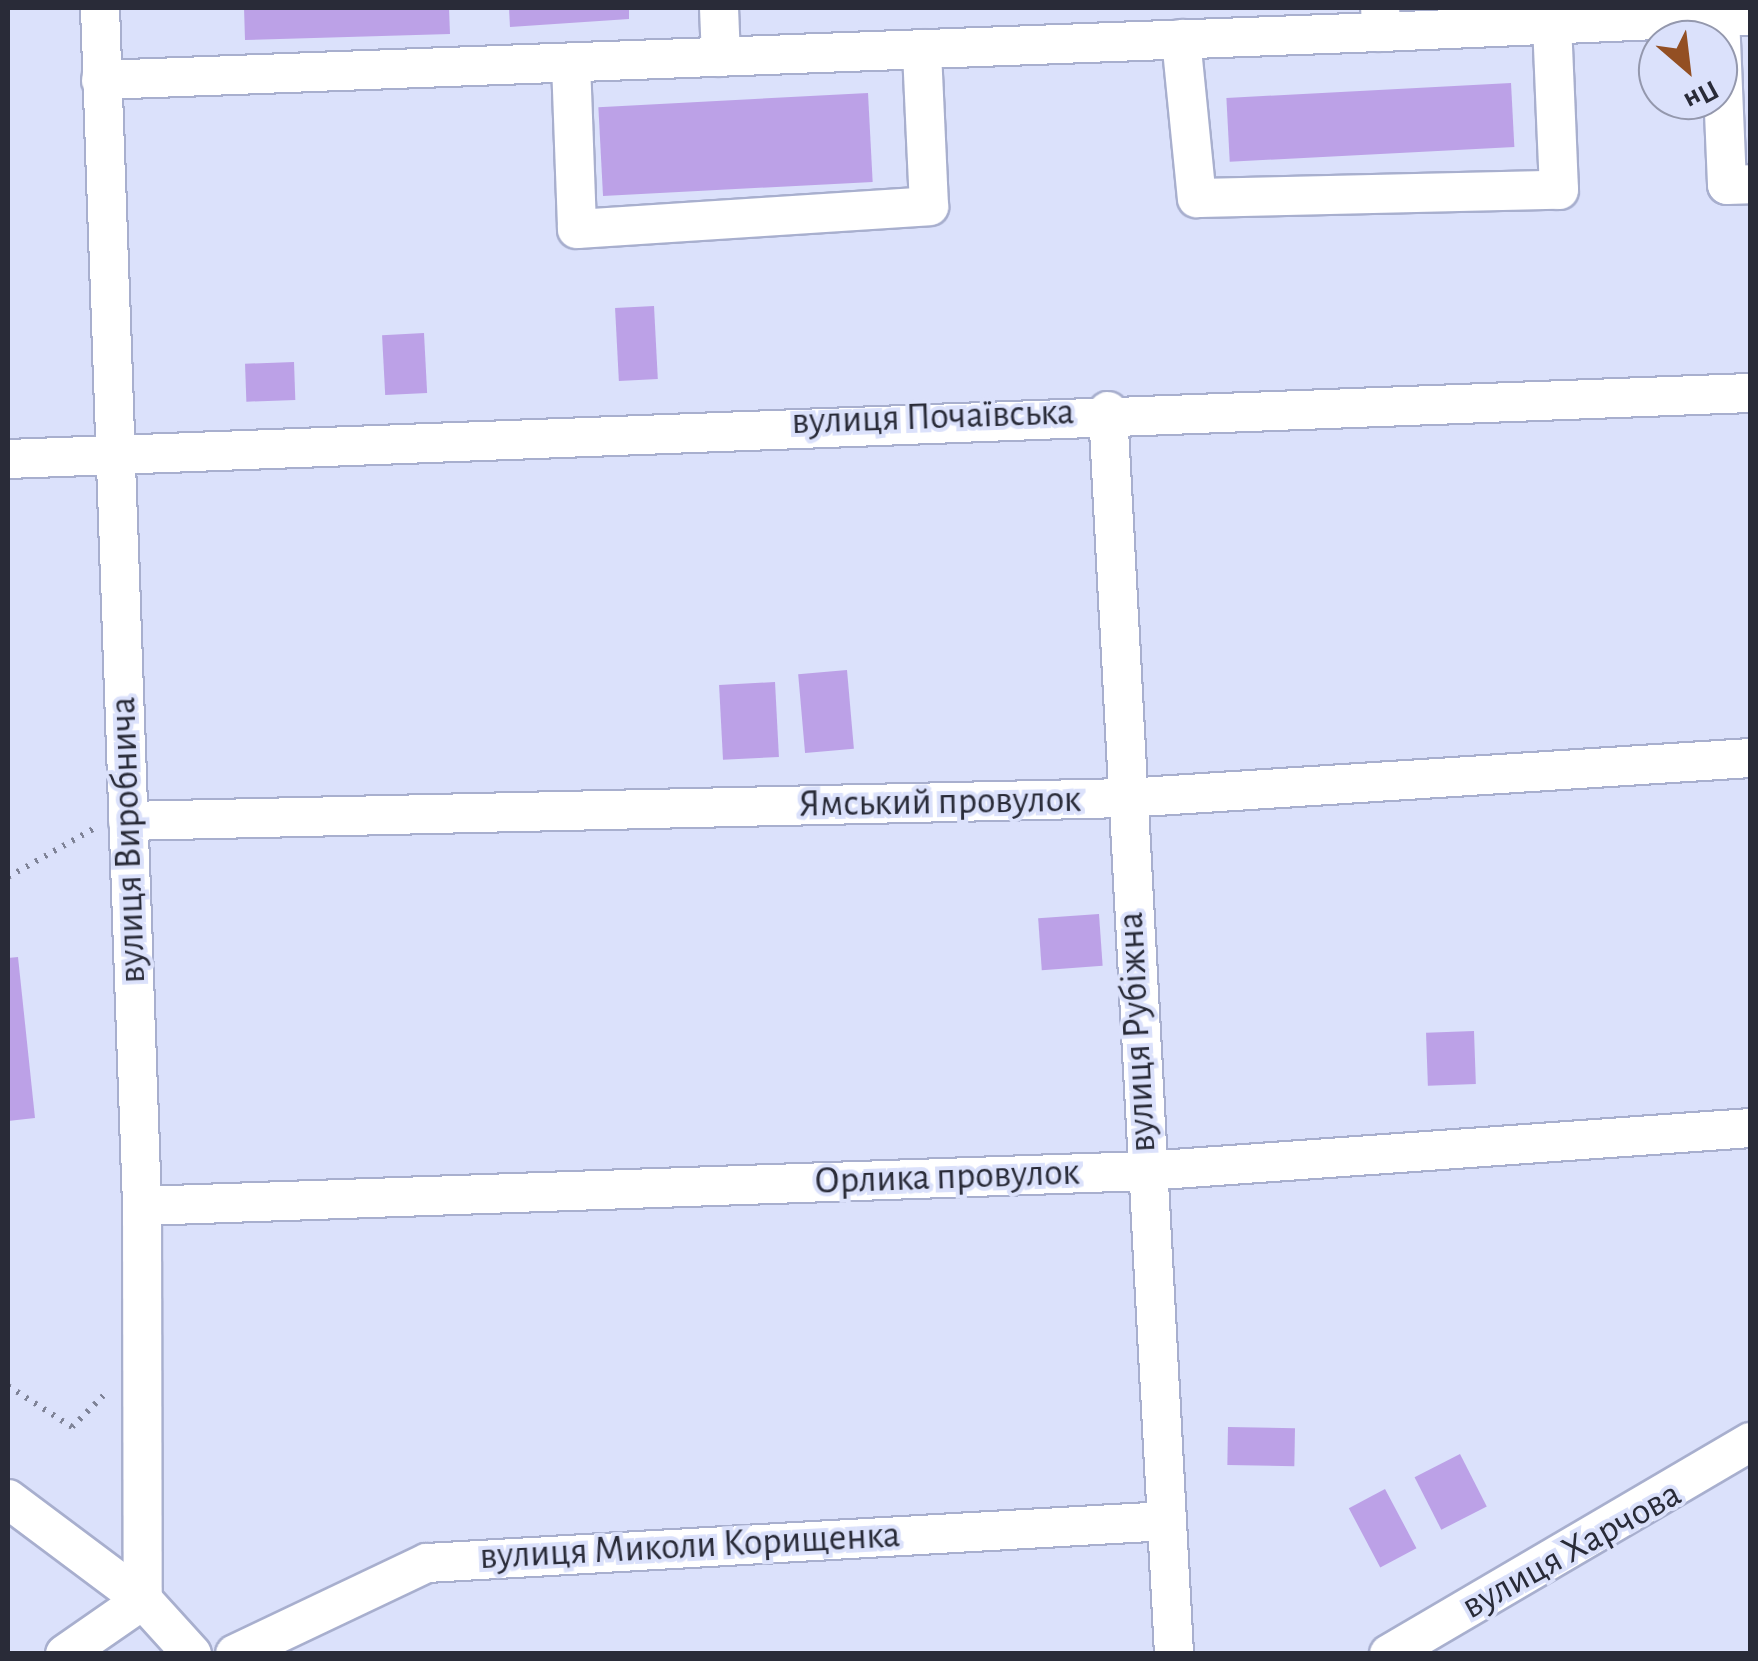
<!DOCTYPE html>
<meta charset="utf-8">
<style>
body{margin:0}
#map{position:relative;width:1758px;height:1661px;overflow:hidden;background:#dbe1fb;font-family:"Alegreya Sans",sans-serif}
div>[style]{position:absolute}
[style*='--x']{left:calc(var(--x)*1px);top:calc(var(--y)*1px);width:calc(var(--w)*1px);rotate:calc(var(--a)*1deg)}
.building>*{inset:0;background:#bca1e7;transform-origin:0 0}
.path>*{height:6px;margin-top:-3px;transform-origin:0;background:repeating-linear-gradient(90deg,#7f8397 0 2.5px,transparent 0 10.5px)}
.roads{filter:drop-shadow(2px 0 #a8afce) drop-shadow(-2px 0 #a8afce) drop-shadow(0 2px #a8afce) drop-shadow(0 -2px #a8afce)}
.minor>*{height:38px;margin:-19px;padding:0 19px;transform-origin:19px;border-radius:19px;background:#fff}
span{translate:-50% -50%;white-space:nowrap;text-align:center;line-height:1.15;-webkit-text-stroke:8px #dbe1fb;paint-order:stroke}
.street-label{font-size:38px;color:#292b38}
.frame{position:absolute;inset:0;border:10px solid #292b38;pointer-events:none}
.north{position:absolute;left:1638px;top:20px;width:100px;height:100px;box-sizing:border-box;background:#dbe1fb;border:2px solid #9498ad;border-radius:50%;rotate:152deg;font-size:28px;font-weight:700;line-height:40px;text-align:center;color:#292b38}
.north::after{content:'';display:block;margin:auto;width:35px;height:45px;background:#934f23;clip-path:polygon(50% 0,100% 100%,50% 72%,0 100%)}
</style>
<div id="map">
<div class="building">
<div style="clip-path:polygon(244px 8px,449px 8px,450px 34px,245px 40px)"></div>
<div style="clip-path:polygon(509px 8px,629px 8px,629px 19px,510px 27px)"></div>
<div style="left:1511px;top:83px;width:64px;height:285px;rotate:87deg"></div>
<div style="left:868px;top:93px;width:89px;height:270px;rotate:87deg"></div>
<div style="left:654px;top:306px;width:73px;height:39px;rotate:87deg"></div>
<div style="left:424px;top:333px;width:60px;height:42px;rotate:87deg"></div>
<div style="left:294px;top:362px;width:38px;height:49px;rotate:88deg"></div>
<div style="left:847px;top:670px;width:79px;height:49px;rotate:85deg"></div>
<div style="left:775px;top:682px;width:75px;height:56px;rotate:87deg"></div>
<div style="left:1099px;top:914px;width:52px;height:61px;rotate:86deg"></div>
<div style="clip-path:polygon(18px 957px,35px 1118px,8px 1121px,8px 958px)"></div>
<div style="left:1474px;top:1031px;width:53px;height:48px;rotate:88deg"></div>
<div style="left:1228px;top:1427px;width:67px;height:38px;rotate:1deg"></div>
<div style="left:1460px;top:1454px;width:59px;height:51px;rotate:63deg"></div>
<div style="left:1385px;top:1489px;width:67px;height:41px;rotate:62deg"></div>
</div>
<div class="path">
<div style="--x:8;--y:877;--w:100;--a:-29.4"></div>
<div style="--x:8;--y:1386;--w:76;--a:32.6"></div>
<div style="--x:72;--y:1427;--w:52;--a:-45"></div>
</div>
<div class="roads">
<div class="minor">
<div style="--x:100;--y:8;--w:1199;--a:87.99"></div>
<div style="--x:142;--y:1206;--w:394;--a:89.9"></div>
<div style="--x:719;--y:8;--w:49;--a:87.7"></div>
<div style="--x:1720;--y:17;--w:168;--a:87.6"></div>
<div style="--x:1727;--y:185;--w:23;--a:-2"></div>
<div style="--x:1381;--y:32;--w:369;--a:-2.5"></div>
<div style="--x:1181;--y:39;--w:160;--a:84.3"></div>
<div style="--x:1197;--y:198;--w:362;--a:-1.3"></div>
<div style="--x:1559;--y:190;--w:165;--a:-92.4"></div>
<div style="--x:571;--y:63;--w:166;--a:87.9"></div>
<div style="--x:577;--y:229;--w:353;--a:-3.7"></div>
<div style="--x:929;--y:206;--w:157;--a:-92.6"></div>
<div style="--x:101;--y:80;--w:1281;--a:-2.15"></div>
<div style="--x:1381;--y:32;--w:24;--a:-92"></div>
<div style="--x:1108;--y:411;--w:1245;--a:86.96"></div>
<div style="--x:8;--y:459;--w:1743;--a:-2.17"></div>
<div style="--x:128;--y:821;--w:997;--a:-1.32"></div>
<div style="--x:1125;--y:798;--w:626;--a:-3.66"></div>
<div style="--x:142;--y:1206;--w:1005;--a:-2"></div>
<div style="--x:1146;--y:1171;--w:606;--a:-4.07"></div>
<div style="--x:8;--y:1499;--w:169;--a:36.8"></div>
<div style="--x:143;--y:1600;--w:73;--a:47.8"></div>
<div style="--x:65;--y:1654;--w:95;--a:-34.7"></div>
<div style="--x:235;--y:1654;--w:212;--a:-25.4"></div>
<div style="--x:427;--y:1563;--w:740;--a:-3.25"></div>
<div style="--x:1389;--y:1654;--w:419;--a:-30.4"></div>
</div>
</div>
<div class="street-label">
<span style="left:933px;top:418px;rotate:-2deg">вулиця Почаївська</span>
<span style="left:940px;top:803px;rotate:-1deg">Ямський провулок</span>
<span style="left:129px;top:840px;rotate:-92deg">вулиця Виробнича</span>
<span style="left:1138px;top:1032px;rotate:-93deg">вулиця Рубіжна</span>
<span style="left:947px;top:1178px;rotate:-2deg">Орлика провулок</span>
<span style="left:690px;top:1547px;rotate:-3deg">вулиця Миколи Корищенка</span>
<span style="left:1572px;top:1551px;rotate:-29deg">вулиця Харчова</span>
</div>
<div class="frame"></div>
<div class="north">Пн</div>
</div>
